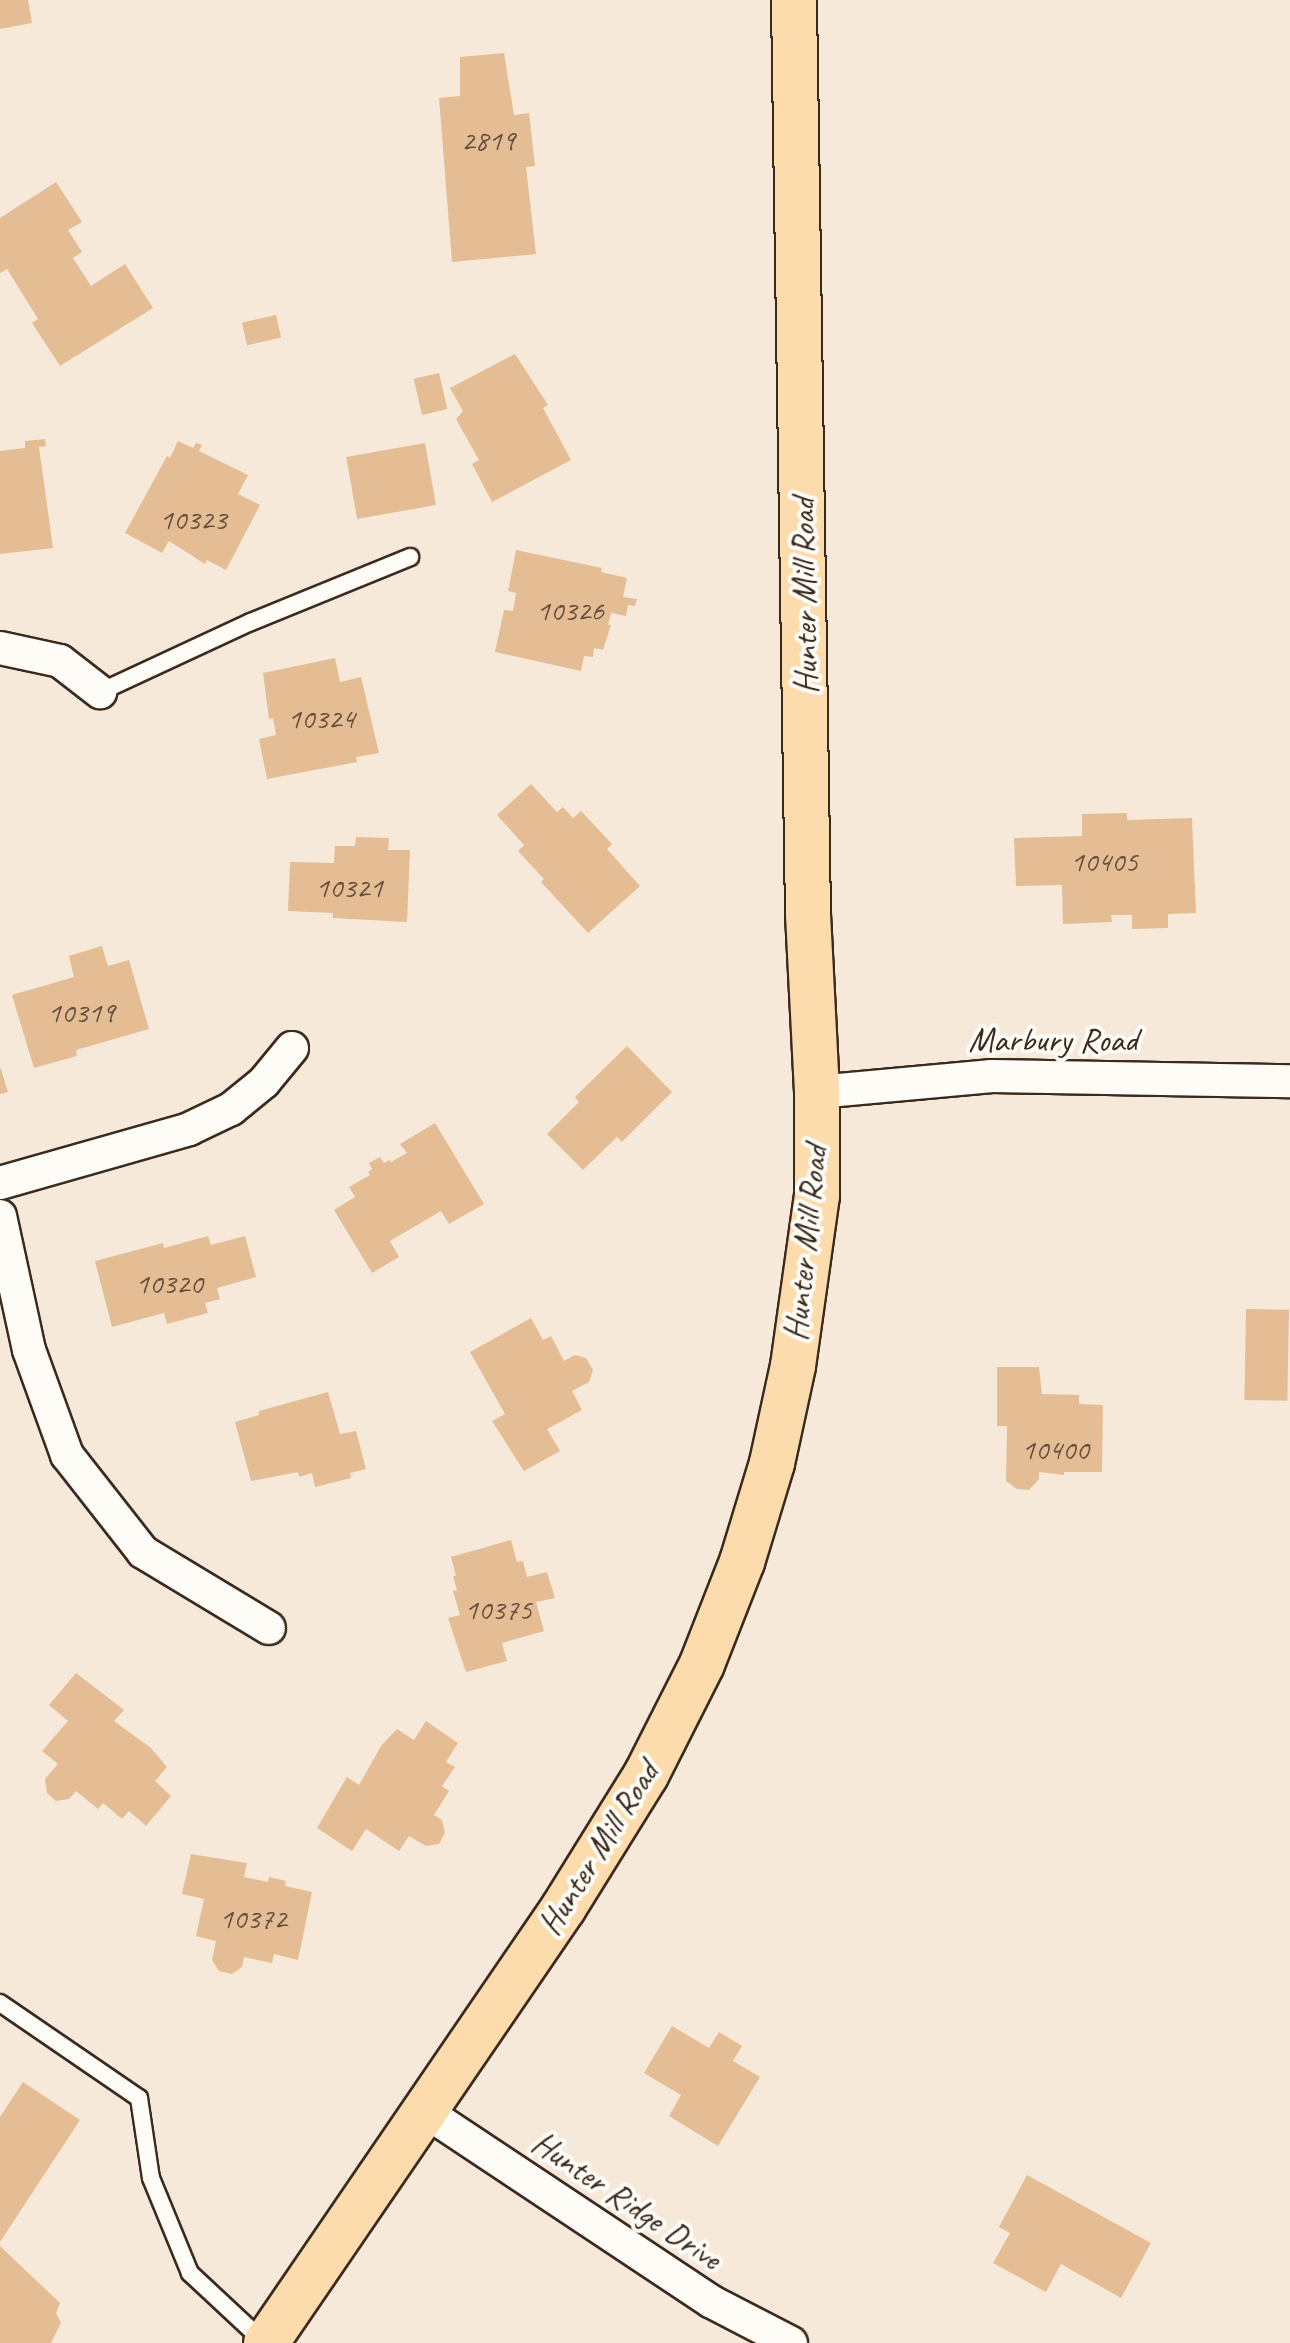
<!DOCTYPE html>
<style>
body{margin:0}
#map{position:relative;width:1290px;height:2343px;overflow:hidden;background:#f6e9da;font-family:Caveat,sans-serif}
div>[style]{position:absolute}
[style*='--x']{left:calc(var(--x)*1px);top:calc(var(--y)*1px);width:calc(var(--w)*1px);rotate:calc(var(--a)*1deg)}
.building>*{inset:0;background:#e4bd95;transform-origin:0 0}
.roads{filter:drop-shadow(2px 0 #3b2a1e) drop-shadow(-2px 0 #3b2a1e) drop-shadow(0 2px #3b2a1e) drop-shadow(0 -2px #3b2a1e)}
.service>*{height:16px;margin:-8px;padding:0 8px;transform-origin:8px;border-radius:8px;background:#fdfcf7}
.minor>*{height:32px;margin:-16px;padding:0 16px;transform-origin:16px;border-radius:16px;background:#fdfcf7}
.primary>*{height:44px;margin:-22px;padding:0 22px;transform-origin:22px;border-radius:22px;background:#fcdcac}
span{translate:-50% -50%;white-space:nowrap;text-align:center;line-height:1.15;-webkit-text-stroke:8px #fdfcf7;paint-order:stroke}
.number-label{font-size:30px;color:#654f3c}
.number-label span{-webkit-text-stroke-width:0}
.street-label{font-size:34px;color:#3b2a1e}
</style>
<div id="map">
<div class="building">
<div style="clip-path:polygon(0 0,28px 0,32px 23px,0 29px)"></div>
<div style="clip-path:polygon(504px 53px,514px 115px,529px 113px,535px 166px,526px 167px,536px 254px,452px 262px,439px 98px,460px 96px,460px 57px)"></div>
<div style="clip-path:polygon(56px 182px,82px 222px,68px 230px,82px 252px,73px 258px,91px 286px,125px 264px,153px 308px,60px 366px,32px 323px,38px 319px,7px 269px,0 273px,0 218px)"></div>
<div style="left:276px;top:315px;width:23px;height:35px;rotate:77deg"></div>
<div style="clip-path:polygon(515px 354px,548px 405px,543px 408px,571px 460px,492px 502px,472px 464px,479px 460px,456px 419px,463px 411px,450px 388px)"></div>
<div style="left:439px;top:373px;width:37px;height:26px;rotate:77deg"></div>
<div style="clip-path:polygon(45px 439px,46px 446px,39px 447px,53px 548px,0 554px,0 451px,25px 448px,25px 441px)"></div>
<div style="clip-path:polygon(178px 441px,193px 448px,196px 443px,202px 445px,199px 451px,248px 475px,238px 494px,260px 505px,226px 570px,207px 560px,205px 564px,169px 541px,162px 553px,125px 533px,167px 456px,170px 458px)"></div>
<div style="left:425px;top:443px;width:63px;height:80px;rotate:80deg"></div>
<div style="clip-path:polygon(516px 550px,602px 568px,601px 572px,627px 578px,623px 597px,637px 599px,635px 606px,628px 605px,626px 616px,611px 613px,608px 625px,611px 625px,603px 650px,594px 648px,593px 657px,584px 656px,581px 671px,495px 652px,504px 610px,513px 611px,516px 593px,508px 591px)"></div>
<div style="clip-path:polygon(335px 658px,340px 682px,361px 677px,379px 753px,356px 757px,357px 762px,267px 779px,259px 739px,276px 735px,273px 718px,269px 719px,263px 673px)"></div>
<div style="clip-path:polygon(531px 784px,557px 812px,563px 807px,573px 818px,581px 811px,612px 844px,607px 849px,640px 886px,588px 933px,541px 882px,544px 879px,518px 851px,524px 845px,497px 815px)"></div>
<div style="clip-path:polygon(1127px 813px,1127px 820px,1192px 818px,1196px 913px,1168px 914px,1168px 928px,1132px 929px,1132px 915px,1111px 915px,1112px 922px,1063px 924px,1062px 885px,1016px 886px,1014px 838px,1082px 836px,1082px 814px)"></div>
<div style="clip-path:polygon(356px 837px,389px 838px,388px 850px,410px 850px,407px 922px,333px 918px,333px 913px,288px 911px,290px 862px,334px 863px,335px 846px,355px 846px)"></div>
<div style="clip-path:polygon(102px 946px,108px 966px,129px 960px,149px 1029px,76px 1050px,77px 1056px,34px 1068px,12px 995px,74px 977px,69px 956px)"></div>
<div style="clip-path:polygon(627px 1046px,672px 1092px,622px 1142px,617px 1137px,583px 1170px,547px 1134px,579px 1102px,575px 1097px)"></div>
<div style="clip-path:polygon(0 1066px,8px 1092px,0 1094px)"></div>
<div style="clip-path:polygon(435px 1123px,484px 1204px,449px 1224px,441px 1211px,390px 1241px,399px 1257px,372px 1273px,334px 1210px,355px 1197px,349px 1187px,370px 1175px,368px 1172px,372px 1169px,369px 1163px,380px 1157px,384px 1163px,389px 1160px,391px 1162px,407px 1153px,400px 1144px)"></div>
<div style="clip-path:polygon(208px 1236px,211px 1245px,245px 1236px,256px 1277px,217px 1288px,220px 1299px,205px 1303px,208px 1313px,167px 1324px,164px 1313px,112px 1327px,95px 1261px,163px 1243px,164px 1248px)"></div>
<div style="left:1246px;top:1309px;width:43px;height:91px;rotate:1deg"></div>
<div style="clip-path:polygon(531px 1318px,543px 1340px,551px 1336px,564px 1361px,575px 1355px,586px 1358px,593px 1370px,589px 1382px,572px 1391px,582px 1410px,547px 1429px,560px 1451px,524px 1471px,492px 1421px,505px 1414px,470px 1352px)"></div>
<div style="clip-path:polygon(997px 1367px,1039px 1367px,1042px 1394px,1079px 1395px,1079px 1404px,1103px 1405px,1102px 1472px,1064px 1472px,1064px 1475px,1039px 1472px,1039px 1479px,1029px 1490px,1017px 1489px,1006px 1481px,1007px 1426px,997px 1426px)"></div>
<div style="clip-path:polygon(328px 1392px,340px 1434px,356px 1431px,366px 1469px,350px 1473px,351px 1478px,315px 1487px,312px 1473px,299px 1477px,298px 1472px,251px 1481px,235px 1422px,259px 1415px,259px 1411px)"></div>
<div style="clip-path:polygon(511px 1540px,517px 1562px,523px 1561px,527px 1577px,547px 1572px,555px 1598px,536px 1602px,544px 1631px,502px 1643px,507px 1661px,466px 1672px,448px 1618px,460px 1615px,453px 1591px,457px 1590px,453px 1576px,456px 1576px,451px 1557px)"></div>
<div style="clip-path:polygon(76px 1673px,124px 1710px,114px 1721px,151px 1748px,167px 1767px,155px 1781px,171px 1796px,146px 1826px,129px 1811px,122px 1819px,103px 1803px,98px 1809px,76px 1791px,69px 1799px,56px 1801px,47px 1793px,45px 1779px,58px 1764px,42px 1751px,68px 1721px,49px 1705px)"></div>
<div style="clip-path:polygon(426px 1721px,458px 1743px,446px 1762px,455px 1767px,442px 1786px,449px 1791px,434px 1815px,442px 1820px,445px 1833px,439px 1844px,426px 1846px,409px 1836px,399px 1851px,366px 1829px,352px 1851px,317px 1828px,347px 1777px,359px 1785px,381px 1746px,397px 1729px,414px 1740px)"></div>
<div style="clip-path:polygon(191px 1854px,247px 1863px,244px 1877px,268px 1882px,269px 1877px,286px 1881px,285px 1886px,312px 1892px,298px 1960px,274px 1954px,272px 1963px,244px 1957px,242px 1967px,232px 1974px,219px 1971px,212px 1960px,216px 1941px,196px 1936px,204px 1899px,182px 1894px)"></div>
<div style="clip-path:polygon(672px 2026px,709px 2048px,719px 2032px,742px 2046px,733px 2061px,760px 2077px,718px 2146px,669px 2116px,681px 2095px,644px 2073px)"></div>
<div style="clip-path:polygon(23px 2082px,80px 2120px,0 2242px,0 2117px)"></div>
<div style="clip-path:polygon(1027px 2175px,1151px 2243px,1121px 2298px,1061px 2264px,1046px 2292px,993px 2263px,1010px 2233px,999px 2227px)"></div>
<div style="clip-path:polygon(0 2246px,60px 2303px,56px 2313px,61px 2323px,51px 2343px,0 2343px)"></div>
</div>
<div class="roads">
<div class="service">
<div style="--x:100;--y:692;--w:166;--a:-24.9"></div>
<div style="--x:251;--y:622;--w:172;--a:-22.2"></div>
<div style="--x:0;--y:2003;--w:168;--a:34.4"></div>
<div style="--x:139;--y:2098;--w:81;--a:81.5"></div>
<div style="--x:151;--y:2178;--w:103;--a:67.7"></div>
<div style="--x:190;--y:2273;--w:101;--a:43"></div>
</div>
<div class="minor">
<div style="--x:0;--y:648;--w:61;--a:12.2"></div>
<div style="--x:60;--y:661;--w:51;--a:37.8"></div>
<div style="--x:817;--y:1092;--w:176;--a:-5.2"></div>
<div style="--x:992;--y:1076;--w:298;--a:1"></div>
<div style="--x:0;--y:1183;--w:197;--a:-15.9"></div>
<div style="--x:189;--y:1129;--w:47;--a:-25.5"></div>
<div style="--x:231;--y:1109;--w:43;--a:-39.3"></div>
<div style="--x:264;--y:1082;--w:44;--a:-50.5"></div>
<div style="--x:0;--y:1216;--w:137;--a:77.8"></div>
<div style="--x:29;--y:1350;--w:112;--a:70.1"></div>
<div style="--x:67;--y:1455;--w:123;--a:51.9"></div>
<div style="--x:143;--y:1552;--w:147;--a:31.1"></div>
<div style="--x:426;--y:2112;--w:343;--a:33.6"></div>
<div style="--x:712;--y:2302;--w:89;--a:27.4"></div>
</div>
<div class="primary">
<div style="--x:266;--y:2343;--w:528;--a:-55.65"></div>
<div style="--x:564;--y:1907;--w:155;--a:-58.2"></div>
<div style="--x:646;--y:1775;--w:124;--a:-63.2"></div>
<div style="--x:702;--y:1664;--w:110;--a:-68.6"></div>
<div style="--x:742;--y:1562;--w:103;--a:-73.1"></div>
<div style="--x:772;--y:1463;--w:99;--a:-77.8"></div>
<div style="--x:793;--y:1366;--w:172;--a:-82"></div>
<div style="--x:817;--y:1196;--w:104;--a:-90"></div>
<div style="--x:817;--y:1092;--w:178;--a:-92.9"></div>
<div style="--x:808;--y:914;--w:914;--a:-90.88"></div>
</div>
</div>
<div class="number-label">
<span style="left:488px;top:140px">2819</span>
<span style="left:193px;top:519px">10323</span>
<span style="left:570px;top:610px">10326</span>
<span style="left:321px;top:718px">10324</span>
<span style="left:1104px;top:861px">10405</span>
<span style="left:349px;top:887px">10321</span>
<span style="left:81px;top:1012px">10319</span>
<span style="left:169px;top:1283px">10320</span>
<span style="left:1055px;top:1449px">10400</span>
<span style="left:498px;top:1609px">10375</span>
<span style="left:253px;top:1918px">10372</span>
</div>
<div class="street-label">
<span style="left:804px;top:596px;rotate:-91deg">Hunter Mill Road</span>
<span style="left:1053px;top:1040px">Marbury Road</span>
<span style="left:805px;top:1243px;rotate:-84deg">Hunter Mill Road</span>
<span style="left:598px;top:1848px;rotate:-58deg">Hunter Mill Road</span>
<span style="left:627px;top:2200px;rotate:34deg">Hunter Ridge Drive</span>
</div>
</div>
